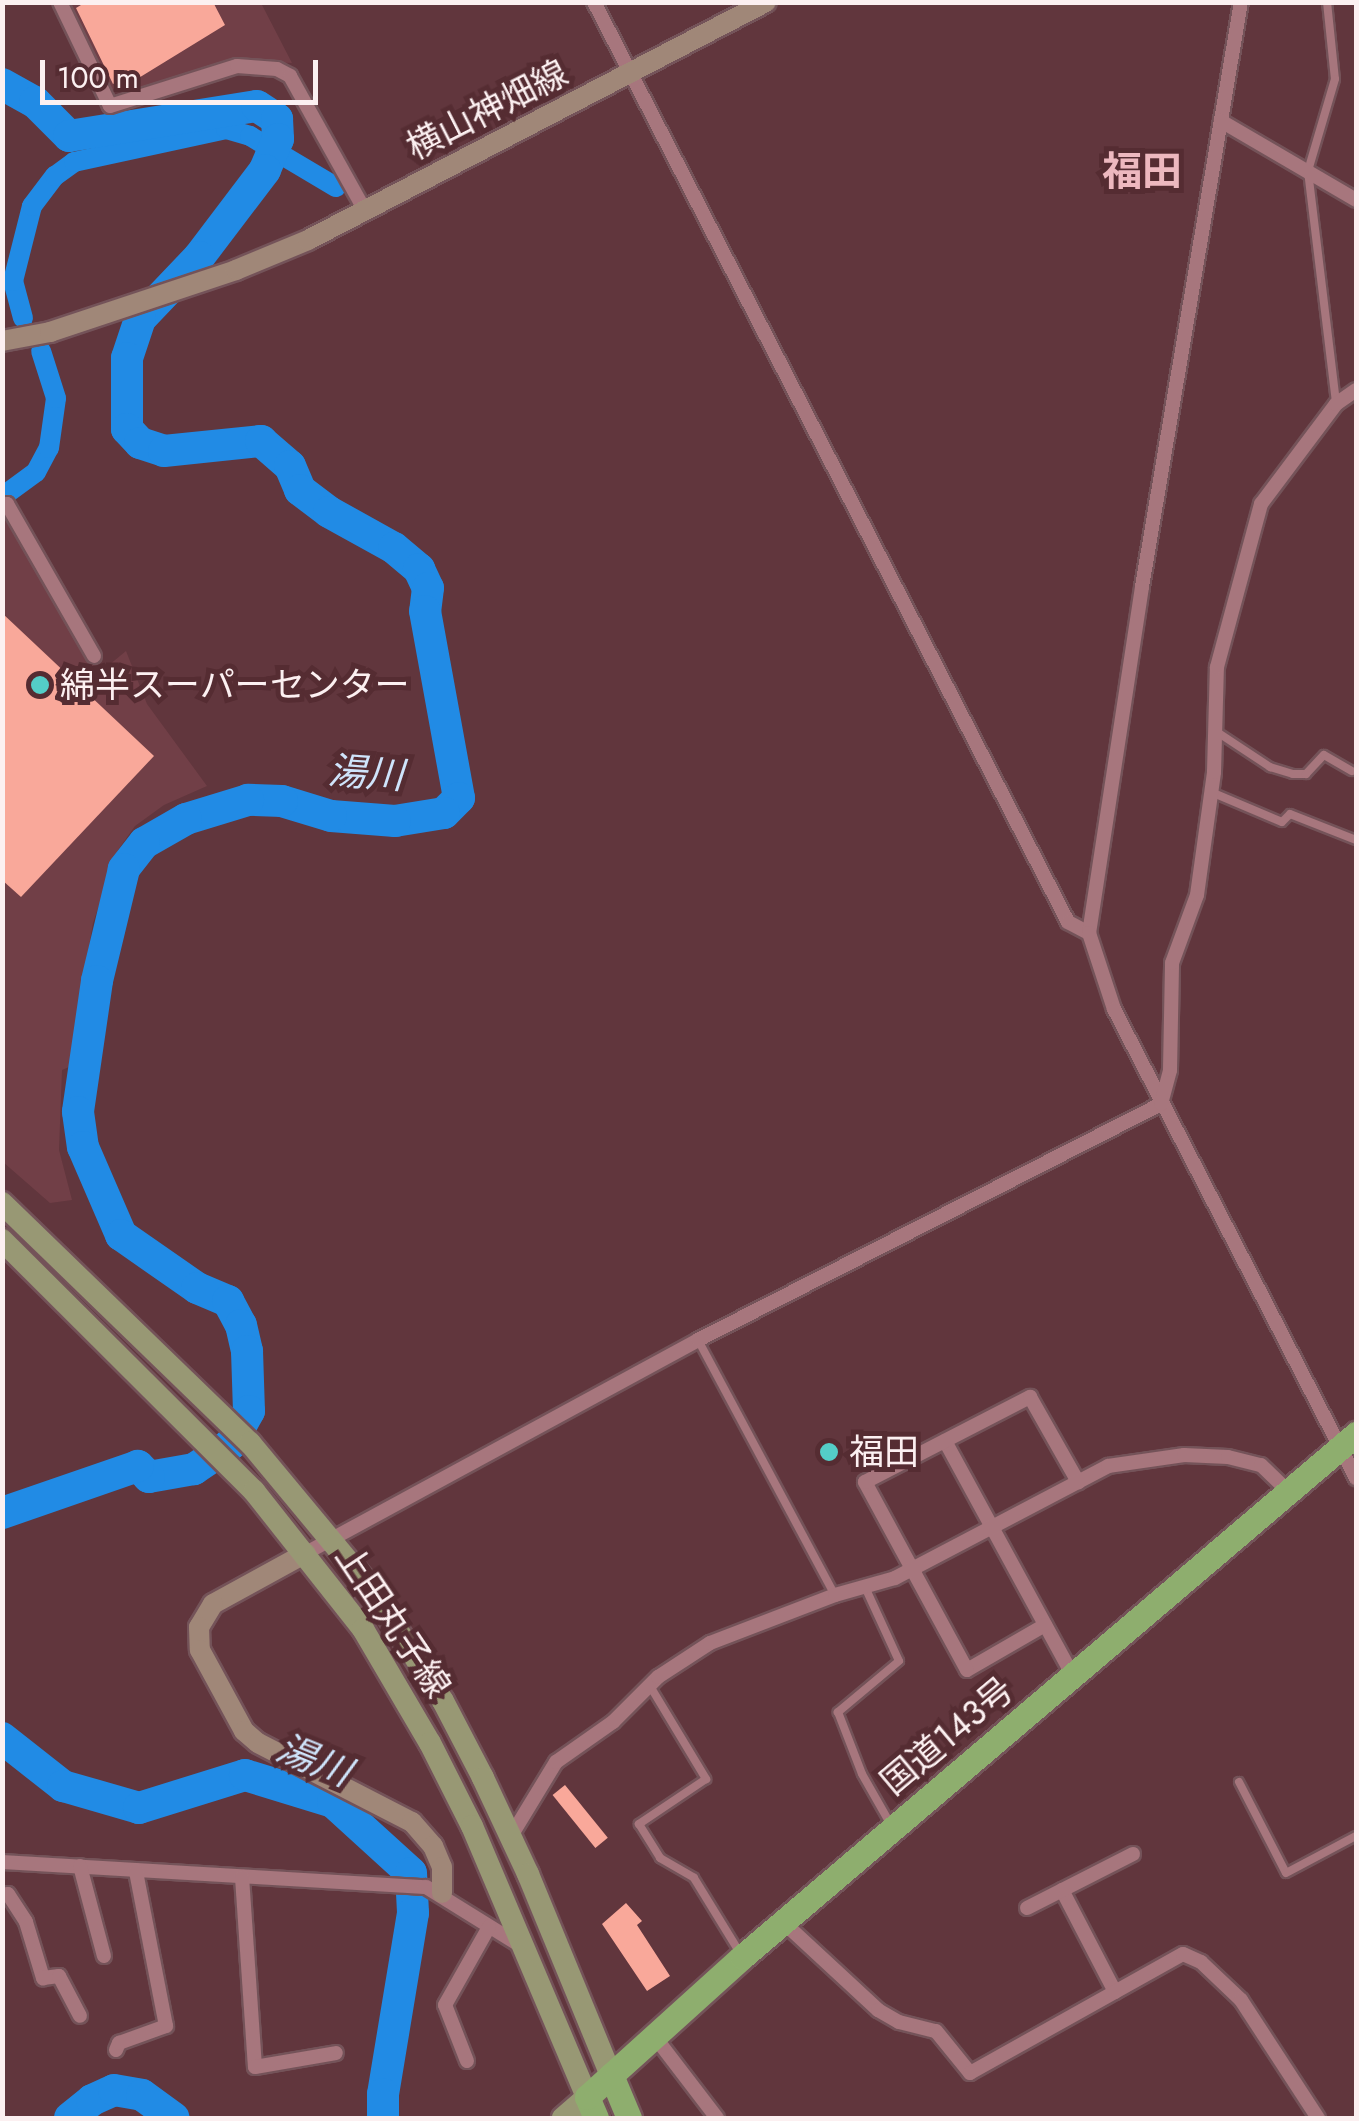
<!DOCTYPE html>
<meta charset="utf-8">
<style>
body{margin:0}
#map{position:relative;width:1359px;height:2121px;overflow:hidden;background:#61363d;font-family:Jost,"Noto Sans JP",sans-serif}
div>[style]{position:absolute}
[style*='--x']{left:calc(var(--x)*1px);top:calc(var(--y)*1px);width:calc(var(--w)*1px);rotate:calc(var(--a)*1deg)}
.built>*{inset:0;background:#713f47}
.canal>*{height:20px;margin:-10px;padding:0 10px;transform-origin:10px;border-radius:10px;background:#218be5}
.river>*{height:32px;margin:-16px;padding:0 16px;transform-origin:16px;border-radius:16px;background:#218be5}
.building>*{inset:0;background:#f9a89a;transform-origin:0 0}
.roads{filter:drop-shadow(2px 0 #745359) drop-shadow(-2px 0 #745359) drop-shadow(0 2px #745359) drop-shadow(0 -2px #745359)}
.lane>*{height:8px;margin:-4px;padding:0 4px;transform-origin:4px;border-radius:4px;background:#a7767d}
.street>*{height:14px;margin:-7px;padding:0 7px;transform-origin:7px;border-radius:7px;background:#a7767d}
.secondary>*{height:20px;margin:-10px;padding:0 10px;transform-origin:10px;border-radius:10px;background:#a08778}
.primary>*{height:22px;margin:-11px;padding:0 11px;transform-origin:11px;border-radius:11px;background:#989874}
.highway>*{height:25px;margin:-12.5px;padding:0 12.5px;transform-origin:12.5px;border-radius:12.5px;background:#8eae6e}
.dots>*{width:28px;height:28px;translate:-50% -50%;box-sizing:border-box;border:5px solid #552c32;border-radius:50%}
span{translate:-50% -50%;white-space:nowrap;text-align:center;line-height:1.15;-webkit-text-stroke:10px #552c32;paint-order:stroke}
.street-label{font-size:35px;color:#fcf0f1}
.poi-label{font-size:35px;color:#fcf0f1}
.left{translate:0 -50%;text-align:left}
.water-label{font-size:38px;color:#cfe4fb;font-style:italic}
.quarter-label{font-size:40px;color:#edb8bf;font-weight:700}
.frame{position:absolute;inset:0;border:5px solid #fcf0f1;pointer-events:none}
.scale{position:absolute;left:40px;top:60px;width:278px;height:45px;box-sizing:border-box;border:5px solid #fcf0f1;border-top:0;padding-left:12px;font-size:30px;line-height:35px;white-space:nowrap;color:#fcf0f1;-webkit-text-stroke:8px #552c32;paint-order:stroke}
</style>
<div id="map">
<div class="built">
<div style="clip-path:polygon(64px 3px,261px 3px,292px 63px,237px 61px,128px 94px,105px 87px)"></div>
<div style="clip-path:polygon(2px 517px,10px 518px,98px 674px,126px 651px,147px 704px,207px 786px,164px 805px,135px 826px,118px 850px,93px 923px,69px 1067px,62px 1070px,59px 1150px,72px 1200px,50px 1203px,3px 1162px)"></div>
</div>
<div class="canal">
<div style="--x:23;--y:318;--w:38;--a:-105"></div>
<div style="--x:13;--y:281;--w:77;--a:-75.8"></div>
<div style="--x:32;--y:206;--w:38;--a:-53"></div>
<div style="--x:55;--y:176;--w:24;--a:-36"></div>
<div style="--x:74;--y:162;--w:156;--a:-12.2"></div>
<div style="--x:226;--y:129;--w:25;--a:16"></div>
<div style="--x:250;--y:136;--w:100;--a:30.7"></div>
<div style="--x:2;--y:497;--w:42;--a:-36.3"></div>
<div style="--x:36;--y:472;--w:27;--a:-62"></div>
<div style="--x:49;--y:448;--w:50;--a:-82"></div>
<div style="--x:56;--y:398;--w:49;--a:-107.7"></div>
</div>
<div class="river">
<div style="--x:2;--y:84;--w:38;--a:29"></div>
<div style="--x:35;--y:102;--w:48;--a:45"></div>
<div style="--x:69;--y:136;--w:190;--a:-9.1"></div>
<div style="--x:257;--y:106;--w:24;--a:33"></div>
<div style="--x:277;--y:119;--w:20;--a:87"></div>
<div style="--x:278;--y:139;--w:34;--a:113"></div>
<div style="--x:265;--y:170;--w:109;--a:127.2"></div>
<div style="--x:199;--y:257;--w:86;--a:133.6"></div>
<div style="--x:140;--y:319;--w:41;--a:108.4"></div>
<div style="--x:127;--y:358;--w:71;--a:90"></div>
<div style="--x:127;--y:429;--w:19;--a:47"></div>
<div style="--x:140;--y:443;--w:25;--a:18"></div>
<div style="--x:164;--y:451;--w:98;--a:-5.9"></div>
<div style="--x:261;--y:441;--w:38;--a:41"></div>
<div style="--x:290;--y:466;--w:26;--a:67"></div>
<div style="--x:300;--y:490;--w:36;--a:37"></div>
<div style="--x:329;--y:512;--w:74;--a:29"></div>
<div style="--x:394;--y:548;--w:33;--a:40"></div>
<div style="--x:419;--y:569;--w:21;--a:65"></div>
<div style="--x:428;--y:588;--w:23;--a:97"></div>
<div style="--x:425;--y:611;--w:190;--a:79.7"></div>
<div style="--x:459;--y:798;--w:21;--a:135"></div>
<div style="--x:444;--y:813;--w:50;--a:170.7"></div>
<div style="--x:395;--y:821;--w:64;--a:-175.5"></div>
<div style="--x:331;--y:816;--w:51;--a:-163"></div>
<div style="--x:282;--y:801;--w:34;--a:-178"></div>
<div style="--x:248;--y:800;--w:65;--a:163"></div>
<div style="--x:186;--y:819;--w:48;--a:150.3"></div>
<div style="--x:144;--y:843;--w:33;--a:128"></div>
<div style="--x:124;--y:869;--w:115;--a:103.6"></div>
<div style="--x:97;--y:981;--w:132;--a:98.3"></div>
<div style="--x:78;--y:1112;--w:35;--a:82"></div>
<div style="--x:83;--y:1147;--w:96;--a:66.6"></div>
<div style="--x:121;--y:1235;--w:93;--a:34.9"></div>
<div style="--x:197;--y:1288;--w:34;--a:23"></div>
<div style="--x:228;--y:1301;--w:27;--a:62"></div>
<div style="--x:241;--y:1325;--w:27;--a:77"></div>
<div style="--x:247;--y:1351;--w:60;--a:88.1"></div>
<div style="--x:249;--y:1411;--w:38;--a:119"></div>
<div style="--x:231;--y:1444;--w:45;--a:146"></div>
<div style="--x:194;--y:1469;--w:46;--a:169.9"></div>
<div style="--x:149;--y:1477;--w:16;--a:-135"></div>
<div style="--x:138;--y:1466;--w:144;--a:160.9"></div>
<div style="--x:2;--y:1738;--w:78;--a:38.2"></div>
<div style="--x:63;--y:1786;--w:79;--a:16.1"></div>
<div style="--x:139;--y:1808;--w:111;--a:-17.3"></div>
<div style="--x:245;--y:1775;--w:92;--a:17.1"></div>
<div style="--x:333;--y:1802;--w:105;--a:42.3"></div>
<div style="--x:411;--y:1873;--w:40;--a:87.1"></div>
<div style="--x:413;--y:1913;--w:183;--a:99.4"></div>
<div style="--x:383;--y:2094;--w:24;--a:90"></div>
<div style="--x:70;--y:2118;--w:28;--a:-39"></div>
<div style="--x:92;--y:2100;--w:24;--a:-24"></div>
<div style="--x:114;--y:2090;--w:28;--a:10"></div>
<div style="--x:142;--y:2095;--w:39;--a:36"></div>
</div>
<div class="building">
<div style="clip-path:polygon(86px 2px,213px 2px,225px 25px,137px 79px,134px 73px,113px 84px,76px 8px)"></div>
<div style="clip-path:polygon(2px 613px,154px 756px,21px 897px,2px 880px)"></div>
<div style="left:565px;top:1785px;width:68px;height:16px;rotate:51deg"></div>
<div style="clip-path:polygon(626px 1903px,642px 1921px,637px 1925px,670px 1976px,647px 1991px,602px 1924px)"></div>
</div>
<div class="roads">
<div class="lane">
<div style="--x:1327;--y:2;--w:77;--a:84.1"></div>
<div style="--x:1335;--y:79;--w:96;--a:106.4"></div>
<div style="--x:1308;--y:171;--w:233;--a:83.1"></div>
<div style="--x:1217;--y:732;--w:64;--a:33.4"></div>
<div style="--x:1270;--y:767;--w:24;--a:17"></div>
<div style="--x:1293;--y:774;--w:13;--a:0"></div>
<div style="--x:1306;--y:774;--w:26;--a:-47"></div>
<div style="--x:1324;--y:755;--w:32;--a:30"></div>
<div style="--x:1211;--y:792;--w:77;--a:22.9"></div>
<div style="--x:1282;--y:822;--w:11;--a:-45"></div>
<div style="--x:1290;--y:814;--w:71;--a:21.5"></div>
<div style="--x:698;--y:1340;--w:289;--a:61.8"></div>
<div style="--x:865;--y:1587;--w:81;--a:65.3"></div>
<div style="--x:899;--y:1661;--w:80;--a:140.1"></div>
<div style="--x:838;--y:1712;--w:66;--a:68.8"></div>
<div style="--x:862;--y:1774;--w:56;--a:60.3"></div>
<div style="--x:650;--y:1686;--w:109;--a:58.9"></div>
<div style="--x:706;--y:1779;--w:81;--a:146.1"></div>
<div style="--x:639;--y:1824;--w:40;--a:58"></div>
<div style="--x:660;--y:1858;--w:39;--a:30"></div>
<div style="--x:694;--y:1878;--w:88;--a:58.5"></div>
<div style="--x:1239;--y:1782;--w:102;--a:62.7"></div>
<div style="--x:1286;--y:1873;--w:79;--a:-27.9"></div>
</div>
<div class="street">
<div style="--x:60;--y:2;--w:115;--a:64.3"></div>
<div style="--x:110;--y:106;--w:133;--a:-17.5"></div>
<div style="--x:237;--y:66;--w:40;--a:4.3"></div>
<div style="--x:277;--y:69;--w:15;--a:28"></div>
<div style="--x:290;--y:76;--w:152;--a:60.9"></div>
<div style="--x:594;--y:2;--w:1035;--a:62.74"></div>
<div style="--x:1068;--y:922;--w:24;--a:28"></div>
<div style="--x:1241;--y:2;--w:593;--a:99.61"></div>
<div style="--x:1142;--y:587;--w:350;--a:98.7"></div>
<div style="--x:1089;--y:933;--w:80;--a:71.8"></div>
<div style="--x:1114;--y:1009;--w:528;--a:62.71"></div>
<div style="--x:1221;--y:121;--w:156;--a:30.3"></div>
<div style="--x:2;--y:507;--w:6;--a:-31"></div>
<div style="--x:7;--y:504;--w:175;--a:60.2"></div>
<div style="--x:945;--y:1441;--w:268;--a:61.4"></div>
<div style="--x:306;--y:1553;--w:446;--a:-28.5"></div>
<div style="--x:698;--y:1340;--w:520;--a:-27.01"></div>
<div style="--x:1161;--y:1104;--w:35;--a:-75"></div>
<div style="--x:1170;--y:1070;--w:107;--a:-88.9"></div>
<div style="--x:1172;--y:963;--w:72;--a:-69.8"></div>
<div style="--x:1197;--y:895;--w:124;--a:-82.1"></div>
<div style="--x:1214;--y:772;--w:105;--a:-88.4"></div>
<div style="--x:1217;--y:667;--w:169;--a:-74.9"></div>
<div style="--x:1261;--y:504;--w:125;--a:-53.1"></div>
<div style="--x:1336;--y:404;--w:24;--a:-35"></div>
<div style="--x:1045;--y:1625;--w:90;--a:150"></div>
<div style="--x:967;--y:1670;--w:214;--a:-118.5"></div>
<div style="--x:865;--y:1482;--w:186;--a:-27.3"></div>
<div style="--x:1030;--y:1397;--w:98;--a:60.5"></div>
<div style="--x:511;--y:1836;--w:87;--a:-58.7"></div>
<div style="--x:556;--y:1762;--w:70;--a:-35.1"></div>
<div style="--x:613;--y:1722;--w:64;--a:-45"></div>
<div style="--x:658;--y:1677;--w:62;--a:-33.2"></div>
<div style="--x:710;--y:1643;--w:134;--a:-21"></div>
<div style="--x:835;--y:1595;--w:62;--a:-15.8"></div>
<div style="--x:895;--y:1578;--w:241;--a:-27.7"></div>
<div style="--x:1108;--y:1466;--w:77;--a:-8.2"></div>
<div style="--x:1184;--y:1455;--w:44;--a:2.6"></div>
<div style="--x:1228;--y:1457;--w:34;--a:14"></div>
<div style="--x:1261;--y:1465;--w:36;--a:44"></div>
<div style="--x:2;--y:1862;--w:425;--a:3.4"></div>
<div style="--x:426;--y:1887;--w:112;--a:31.8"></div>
<div style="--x:80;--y:1866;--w:93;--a:75.1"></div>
<div style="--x:242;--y:1877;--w:190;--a:86.1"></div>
<div style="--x:255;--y:2067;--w:82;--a:-9.8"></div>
<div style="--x:1062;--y:1890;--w:115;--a:62.5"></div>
<div style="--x:2;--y:1895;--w:6;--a:-9"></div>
<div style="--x:8;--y:1894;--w:33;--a:57"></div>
<div style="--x:26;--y:1922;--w:59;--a:73.1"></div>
<div style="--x:43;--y:1978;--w:16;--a:-7"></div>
<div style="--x:59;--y:1976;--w:45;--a:62.3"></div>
<div style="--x:1027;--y:1908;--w:119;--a:-27"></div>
<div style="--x:782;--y:1921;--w:131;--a:42.8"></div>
<div style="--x:878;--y:2010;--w:24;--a:30"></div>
<div style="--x:899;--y:2022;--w:38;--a:14"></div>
<div style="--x:936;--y:2031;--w:54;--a:51"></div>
<div style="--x:970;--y:2073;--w:244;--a:-29.2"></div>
<div style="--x:1183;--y:1954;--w:20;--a:24"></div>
<div style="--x:1201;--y:1962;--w:55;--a:43.5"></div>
<div style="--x:1241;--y:2000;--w:141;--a:56.9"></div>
<div style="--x:655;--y:2037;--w:102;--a:52.6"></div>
<div style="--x:116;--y:2050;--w:8;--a:-67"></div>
<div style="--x:119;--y:2043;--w:50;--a:-19.9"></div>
<div style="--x:166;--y:2026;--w:158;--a:-101"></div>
<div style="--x:467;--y:2061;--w:60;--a:-111.4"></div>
<div style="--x:445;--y:2005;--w:90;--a:-60.6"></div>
</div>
<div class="secondary">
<div style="--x:2;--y:341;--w:49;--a:-10.6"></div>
<div style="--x:50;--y:332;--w:196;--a:-18.4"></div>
<div style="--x:236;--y:270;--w:78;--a:-22.6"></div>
<div style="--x:308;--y:240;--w:516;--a:-27.46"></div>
<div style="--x:306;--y:1553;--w:106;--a:151.3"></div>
<div style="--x:213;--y:1604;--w:27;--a:121"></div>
<div style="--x:199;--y:1627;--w:23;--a:88"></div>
<div style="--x:200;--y:1650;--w:92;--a:61.5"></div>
<div style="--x:244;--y:1731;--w:18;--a:41"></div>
<div style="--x:258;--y:1743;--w:173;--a:27.2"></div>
<div style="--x:412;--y:1822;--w:32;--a:49"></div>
<div style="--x:433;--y:1846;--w:23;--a:67"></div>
<div style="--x:442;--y:1867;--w:26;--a:90"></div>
</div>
<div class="primary">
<div style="--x:2;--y:1203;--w:345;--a:44.1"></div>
<div style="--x:250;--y:1443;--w:190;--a:50.3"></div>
<div style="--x:371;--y:1589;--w:133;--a:57.3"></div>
<div style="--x:443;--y:1701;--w:87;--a:62.5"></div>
<div style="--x:483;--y:1778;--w:106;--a:64.9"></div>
<div style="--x:528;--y:1874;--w:217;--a:67.6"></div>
<div style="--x:2;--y:1240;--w:356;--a:44.9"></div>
<div style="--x:254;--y:1491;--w:176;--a:51.7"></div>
<div style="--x:363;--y:1629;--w:132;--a:59.6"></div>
<div style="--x:430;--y:1743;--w:93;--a:63.2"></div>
<div style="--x:472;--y:1826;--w:294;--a:67"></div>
<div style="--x:587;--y:2097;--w:32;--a:139"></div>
</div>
<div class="highway">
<div style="--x:611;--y:2075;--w:47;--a:67.3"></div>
<div style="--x:596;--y:2118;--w:23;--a:-113"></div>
<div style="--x:587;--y:2097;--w:209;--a:-42.1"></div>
<div style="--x:742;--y:1957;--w:807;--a:-40.42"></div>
</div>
</div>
<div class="dots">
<div style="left:40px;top:685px;background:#54cdc7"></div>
<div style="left:829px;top:1452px;background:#54cdc7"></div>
</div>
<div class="street-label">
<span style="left:487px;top:110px;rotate:-27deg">横山神畑線</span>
<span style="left:393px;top:1621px;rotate:56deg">上田丸子線</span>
<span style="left:947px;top:1736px;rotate:-40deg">国道143号</span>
</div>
<div class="poi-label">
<span class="left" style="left:60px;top:685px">綿半スーパーセンター</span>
<span class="left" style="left:849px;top:1452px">福田</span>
</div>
<div class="water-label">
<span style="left:366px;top:773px;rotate:4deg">湯川</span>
<span style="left:314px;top:1760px;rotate:22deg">湯川</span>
</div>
<div class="quarter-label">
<span style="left:1142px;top:171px">福田</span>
</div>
<div class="frame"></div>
<div class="scale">100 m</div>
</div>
